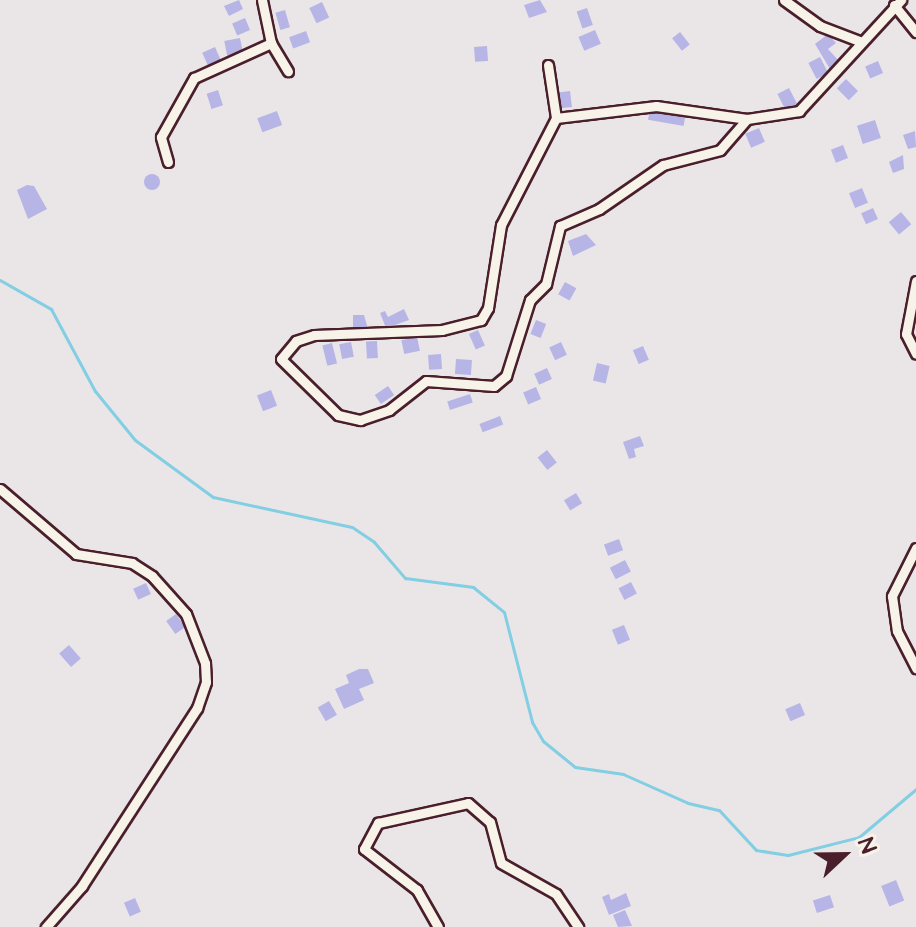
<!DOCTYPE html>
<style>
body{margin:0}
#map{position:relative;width:916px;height:927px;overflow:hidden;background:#eae6e8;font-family:"Architects Daughter",sans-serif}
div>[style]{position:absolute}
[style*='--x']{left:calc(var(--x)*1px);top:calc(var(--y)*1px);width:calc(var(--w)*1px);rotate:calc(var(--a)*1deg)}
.stream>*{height:3px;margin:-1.5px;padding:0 1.5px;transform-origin:1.5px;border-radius:1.5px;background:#82cee2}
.building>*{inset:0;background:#b7b4e6;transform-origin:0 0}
.round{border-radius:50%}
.roads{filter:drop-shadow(2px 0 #4a1f2b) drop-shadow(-2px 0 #4a1f2b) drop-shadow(0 2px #4a1f2b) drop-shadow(0 -2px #4a1f2b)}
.minor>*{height:9px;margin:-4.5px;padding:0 4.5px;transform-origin:4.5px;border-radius:4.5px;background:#f7f3e8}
span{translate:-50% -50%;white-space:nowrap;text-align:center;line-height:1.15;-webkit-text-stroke:6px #f7f3e8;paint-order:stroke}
.north{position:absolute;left:804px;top:815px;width:80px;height:80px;-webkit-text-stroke:6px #f7f3e8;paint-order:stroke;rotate:68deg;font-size:22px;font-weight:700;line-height:32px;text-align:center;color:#4a1f2b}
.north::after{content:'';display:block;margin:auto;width:28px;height:36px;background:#4a1f2b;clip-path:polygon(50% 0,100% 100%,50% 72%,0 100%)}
</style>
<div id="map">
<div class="stream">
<div style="--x:0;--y:280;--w:59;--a:29.6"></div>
<div style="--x:51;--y:309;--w:93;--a:61.8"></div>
<div style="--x:95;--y:391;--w:63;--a:50.8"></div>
<div style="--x:135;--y:440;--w:97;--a:36.2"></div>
<div style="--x:213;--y:497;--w:142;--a:12.2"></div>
<div style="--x:352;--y:527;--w:27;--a:34"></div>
<div style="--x:374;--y:542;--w:48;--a:49.3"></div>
<div style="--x:405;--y:578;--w:69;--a:7.5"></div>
<div style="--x:473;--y:587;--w:40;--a:39"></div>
<div style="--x:504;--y:612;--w:114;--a:75.7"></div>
<div style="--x:532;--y:722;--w:22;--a:60"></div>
<div style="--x:543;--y:741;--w:41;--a:39.1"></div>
<div style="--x:575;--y:767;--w:49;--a:8.3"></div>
<div style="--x:623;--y:774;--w:71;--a:24"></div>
<div style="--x:688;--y:803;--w:32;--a:13"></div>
<div style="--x:719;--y:810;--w:54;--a:47.2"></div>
<div style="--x:756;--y:850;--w:32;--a:9"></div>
<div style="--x:788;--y:855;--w:73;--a:-14.2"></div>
<div style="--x:859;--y:837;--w:75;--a:-40.1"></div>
</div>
<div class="building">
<div style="clip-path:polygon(239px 0,243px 9px,229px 16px,224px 6px)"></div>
<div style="clip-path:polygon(540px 0,547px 12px,529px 18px,524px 5px)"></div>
<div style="left:322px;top:2px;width:17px;height:14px;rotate:65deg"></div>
<div style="left:587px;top:8px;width:18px;height:11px;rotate:71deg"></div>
<div style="left:285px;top:10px;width:18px;height:10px;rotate:74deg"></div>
<div style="left:245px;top:18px;width:13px;height:14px;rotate:67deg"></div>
<div style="left:595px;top:30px;width:15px;height:18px;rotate:67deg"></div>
<div style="left:306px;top:31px;width:12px;height:18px;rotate:70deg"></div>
<div style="left:680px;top:32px;width:16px;height:10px;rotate:52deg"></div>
<div style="clip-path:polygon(828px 34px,836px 43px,828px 49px,839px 61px,830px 69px,815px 44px)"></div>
<div style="left:240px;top:38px;width:15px;height:16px;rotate:79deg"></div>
<div style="left:487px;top:46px;width:15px;height:13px;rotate:86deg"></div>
<div style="left:215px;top:47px;width:20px;height:14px;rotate:66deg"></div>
<div style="left:820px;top:57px;width:18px;height:13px;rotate:63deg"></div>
<div style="left:878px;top:61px;width:13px;height:14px;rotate:67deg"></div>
<div style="left:846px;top:79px;width:17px;height:13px;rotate:45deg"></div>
<div style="left:789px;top:88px;width:18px;height:13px;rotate:63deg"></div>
<div style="left:218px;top:90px;width:16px;height:12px;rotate:72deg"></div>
<div style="left:570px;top:91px;width:16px;height:14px;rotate:83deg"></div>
<div style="left:650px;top:109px;width:36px;height:11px;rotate:10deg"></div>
<div style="left:277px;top:111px;width:15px;height:21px;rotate:70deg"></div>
<div style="left:875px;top:120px;width:19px;height:19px;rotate:72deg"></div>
<div style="left:759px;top:128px;width:15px;height:15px;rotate:67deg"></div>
<div style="clip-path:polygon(915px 131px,916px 147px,908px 149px,903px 135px)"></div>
<div style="left:843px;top:145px;width:14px;height:13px;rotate:69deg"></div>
<div style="clip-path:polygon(903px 155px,904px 169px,893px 173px,889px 162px)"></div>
<div class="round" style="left:144px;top:174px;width:16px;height:16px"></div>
<div style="clip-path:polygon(27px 185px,34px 186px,47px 209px,28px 219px,17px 190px)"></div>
<div style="left:862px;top:188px;width:16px;height:14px;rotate:68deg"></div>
<div style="left:873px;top:208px;width:12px;height:13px;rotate:66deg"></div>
<div style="left:901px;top:212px;width:16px;height:16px;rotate:50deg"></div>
<div style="clip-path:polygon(586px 234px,596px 245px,573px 256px,568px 241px)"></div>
<div style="left:565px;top:282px;width:13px;height:14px;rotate:29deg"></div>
<div style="clip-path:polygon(404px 309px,409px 320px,386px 328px,380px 313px,385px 311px,388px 317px)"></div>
<div style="clip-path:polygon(353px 315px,364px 315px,368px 329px,353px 329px)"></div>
<div style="left:536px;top:320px;width:11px;height:15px;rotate:22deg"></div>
<div style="left:478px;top:330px;width:17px;height:10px;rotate:66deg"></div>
<div style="left:417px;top:337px;width:14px;height:16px;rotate:78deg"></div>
<div style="left:377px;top:341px;width:17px;height:11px;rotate:87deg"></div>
<div style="left:351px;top:342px;width:15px;height:12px;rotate:79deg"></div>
<div style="left:561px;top:342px;width:14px;height:13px;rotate:65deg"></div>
<div style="left:332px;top:343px;width:21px;height:10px;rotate:76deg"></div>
<div style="left:643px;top:346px;width:15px;height:11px;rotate:67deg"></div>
<div style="left:441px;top:354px;width:15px;height:13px;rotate:86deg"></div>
<div style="left:456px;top:359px;width:16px;height:15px;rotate:4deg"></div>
<div style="left:597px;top:363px;width:13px;height:18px;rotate:13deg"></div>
<div style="left:547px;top:368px;width:12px;height:14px;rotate:66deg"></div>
<div style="left:388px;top:386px;width:11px;height:16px;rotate:56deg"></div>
<div style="left:536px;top:387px;width:13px;height:14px;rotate:67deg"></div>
<div style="left:271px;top:390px;width:17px;height:15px;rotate:69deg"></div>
<div style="left:470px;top:394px;width:9px;height:24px;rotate:72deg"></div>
<div style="left:500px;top:416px;width:9px;height:22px;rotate:69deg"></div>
<div style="clip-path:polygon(640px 436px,644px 446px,634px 449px,636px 457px,629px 459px,623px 442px)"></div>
<div style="left:547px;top:450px;width:16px;height:12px;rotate:52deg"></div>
<div style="left:576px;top:493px;width:12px;height:14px;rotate:59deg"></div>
<div style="left:619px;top:539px;width:12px;height:16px;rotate:70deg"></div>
<div style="left:625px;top:560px;width:13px;height:17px;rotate:63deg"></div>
<div style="left:631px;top:582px;width:13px;height:14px;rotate:63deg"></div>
<div style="left:146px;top:583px;width:12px;height:14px;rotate:66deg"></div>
<div style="left:176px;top:614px;width:16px;height:12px;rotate:55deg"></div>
<div style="left:624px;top:625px;width:16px;height:13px;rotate:68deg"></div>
<div style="left:69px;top:645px;width:18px;height:13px;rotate:49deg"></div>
<div style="clip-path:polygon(359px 669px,368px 669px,374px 683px,359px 689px,364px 700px,344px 709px,335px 689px,349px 683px,346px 675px)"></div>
<div style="left:329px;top:701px;width:16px;height:13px;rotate:60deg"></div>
<div style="left:800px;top:703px;width:13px;height:16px;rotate:67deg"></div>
<div style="left:896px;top:880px;width:22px;height:16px;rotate:68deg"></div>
<div style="clip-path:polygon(626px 893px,631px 906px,609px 915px,602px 897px,609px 894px,611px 900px)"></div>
<div style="left:830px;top:895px;width:13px;height:18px;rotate:72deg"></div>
<div style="left:135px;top:898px;width:15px;height:12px;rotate:67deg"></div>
<div style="clip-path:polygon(625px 910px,632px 926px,618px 927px,613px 915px)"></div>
</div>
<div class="roads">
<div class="minor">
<div style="--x:262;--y:0;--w:44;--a:78.2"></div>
<div style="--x:271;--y:43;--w:33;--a:59"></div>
<div style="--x:784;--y:0;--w:44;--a:35.8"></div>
<div style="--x:820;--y:26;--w:42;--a:21"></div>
<div style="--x:894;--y:5;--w:35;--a:51"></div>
<div style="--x:548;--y:65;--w:54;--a:81.4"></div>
<div style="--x:556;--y:118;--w:120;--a:117.2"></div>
<div style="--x:501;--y:225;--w:84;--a:98.9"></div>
<div style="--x:488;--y:308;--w:14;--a:120"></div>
<div style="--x:481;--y:320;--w:40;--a:165.6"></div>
<div style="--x:442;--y:330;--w:128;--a:177.8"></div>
<div style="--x:314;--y:335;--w:19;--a:162"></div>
<div style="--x:296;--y:341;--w:23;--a:130"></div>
<div style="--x:281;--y:359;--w:80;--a:44.5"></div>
<div style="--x:338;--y:415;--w:23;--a:13"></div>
<div style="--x:360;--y:420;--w:31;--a:-19"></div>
<div style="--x:389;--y:410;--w:47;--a:-38.1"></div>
<div style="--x:426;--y:381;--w:68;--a:4.2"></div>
<div style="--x:494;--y:386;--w:16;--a:-40"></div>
<div style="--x:506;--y:376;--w:80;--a:-72.5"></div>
<div style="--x:530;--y:300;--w:23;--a:-45"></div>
<div style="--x:546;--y:284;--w:60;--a:-76.4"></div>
<div style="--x:560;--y:226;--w:43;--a:-23.6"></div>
<div style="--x:599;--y:209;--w:78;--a:-34.5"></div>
<div style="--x:663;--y:165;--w:59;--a:-14.7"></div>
<div style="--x:720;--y:150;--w:41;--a:-48.9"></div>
<div style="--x:747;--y:119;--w:53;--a:-8.7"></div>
<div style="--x:799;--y:111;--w:151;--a:-47.4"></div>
<div style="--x:556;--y:118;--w:101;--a:-6.8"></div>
<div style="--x:656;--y:106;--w:92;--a:8.1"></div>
<div style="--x:168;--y:162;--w:26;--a:-106"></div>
<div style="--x:161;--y:137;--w:68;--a:-60.8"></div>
<div style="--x:194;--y:78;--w:85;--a:-24.4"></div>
<div style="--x:916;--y:281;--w:54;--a:100.7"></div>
<div style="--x:906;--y:334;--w:22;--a:63"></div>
<div style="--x:0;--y:489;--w:100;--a:40.5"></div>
<div style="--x:76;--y:554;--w:57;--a:9.1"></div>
<div style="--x:132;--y:563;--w:24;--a:33"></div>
<div style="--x:152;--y:576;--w:51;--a:48.2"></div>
<div style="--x:186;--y:614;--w:53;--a:68.8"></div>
<div style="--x:205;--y:663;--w:19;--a:87"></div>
<div style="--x:206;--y:682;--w:28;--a:109"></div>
<div style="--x:197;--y:708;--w:212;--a:122.9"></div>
<div style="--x:82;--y:886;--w:55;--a:131.3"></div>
<div style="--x:916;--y:548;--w:54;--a:116.6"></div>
<div style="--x:892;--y:596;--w:35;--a:82"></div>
<div style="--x:897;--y:631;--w:42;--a:62.8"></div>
<div style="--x:438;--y:927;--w:43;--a:-119.6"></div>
<div style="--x:417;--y:890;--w:67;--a:-142.3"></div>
<div style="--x:364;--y:849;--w:30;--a:-62"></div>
<div style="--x:378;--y:823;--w:92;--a:-12.5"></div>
<div style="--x:468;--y:803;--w:29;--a:41"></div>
<div style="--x:490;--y:822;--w:42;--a:75"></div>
<div style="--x:501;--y:863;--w:63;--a:29.4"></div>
<div style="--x:556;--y:894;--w:40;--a:56"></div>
</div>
</div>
<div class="north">N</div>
</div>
